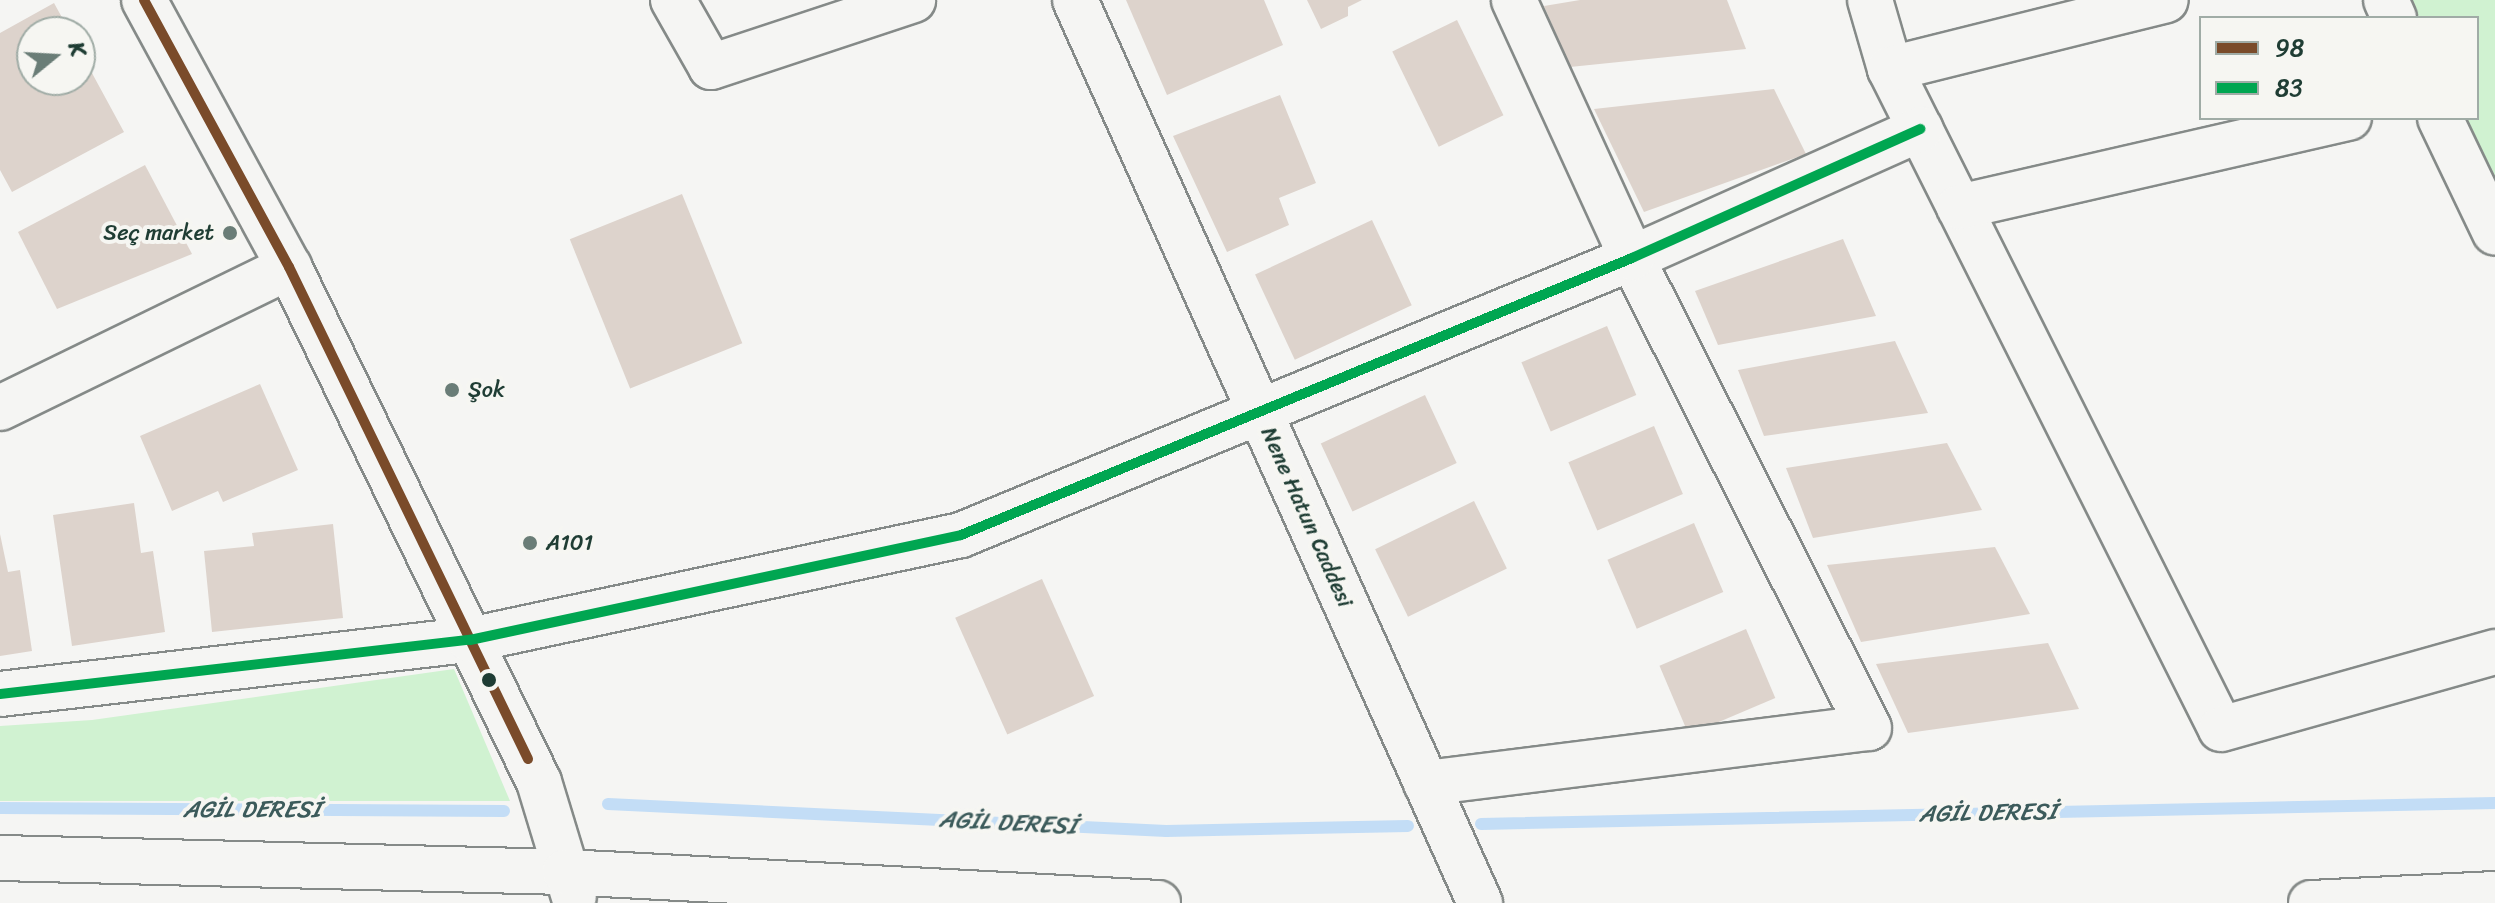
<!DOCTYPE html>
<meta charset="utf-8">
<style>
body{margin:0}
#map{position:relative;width:2495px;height:903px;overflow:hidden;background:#f5f5f3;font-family:Sriracha,sans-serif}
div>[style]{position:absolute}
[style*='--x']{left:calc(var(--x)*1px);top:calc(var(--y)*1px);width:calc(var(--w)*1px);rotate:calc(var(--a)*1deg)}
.green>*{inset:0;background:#d0f2d1}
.stream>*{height:12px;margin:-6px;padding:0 6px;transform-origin:6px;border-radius:6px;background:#c3ddf6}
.building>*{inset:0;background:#ddd3cc;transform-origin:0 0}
.roads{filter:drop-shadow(2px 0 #858a88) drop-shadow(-2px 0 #858a88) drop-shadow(0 2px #858a88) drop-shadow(0 -2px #858a88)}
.minor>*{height:44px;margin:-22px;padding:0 22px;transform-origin:22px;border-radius:22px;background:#f5f5f3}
.tertiary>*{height:44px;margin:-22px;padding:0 22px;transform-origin:22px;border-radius:22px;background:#f5f5f3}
.bus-1>*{height:10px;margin:-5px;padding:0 5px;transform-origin:5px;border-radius:5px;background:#7a4b2a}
.bus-2>*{height:10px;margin:-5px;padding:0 5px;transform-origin:5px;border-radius:5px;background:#00a651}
.dots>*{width:22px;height:22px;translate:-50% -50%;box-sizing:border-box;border:4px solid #f6f6f2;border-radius:50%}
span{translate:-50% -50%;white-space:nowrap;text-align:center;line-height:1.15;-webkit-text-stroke:8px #f6f6f2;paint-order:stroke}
.poi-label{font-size:22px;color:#1f3d34}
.right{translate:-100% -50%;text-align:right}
.left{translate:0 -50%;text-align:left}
.street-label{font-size:22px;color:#1f3d34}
.water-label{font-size:24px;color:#3c5b5b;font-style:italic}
.legend{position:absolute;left:2199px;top:16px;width:280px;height:104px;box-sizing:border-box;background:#f6f6f2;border:2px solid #a0aca6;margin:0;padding:10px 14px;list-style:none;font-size:24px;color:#1f3d34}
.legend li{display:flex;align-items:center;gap:16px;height:40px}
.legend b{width:40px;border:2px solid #a0aca6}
.north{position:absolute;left:16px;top:16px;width:80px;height:80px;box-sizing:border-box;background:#f6f6f2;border:2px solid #a0aca6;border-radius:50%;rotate:72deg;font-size:22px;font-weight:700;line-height:32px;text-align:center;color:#1f3d34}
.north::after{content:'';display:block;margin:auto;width:28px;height:36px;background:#6a7d77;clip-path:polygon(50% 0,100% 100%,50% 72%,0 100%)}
</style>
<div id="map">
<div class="green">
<div style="clip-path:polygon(2406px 0,2495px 0,2495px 189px,2462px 118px,2477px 118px,2477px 18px,2415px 18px)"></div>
<div style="clip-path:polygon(454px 669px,510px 801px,0 801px,0 726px,92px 720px)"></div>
</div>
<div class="stream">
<div style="--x:608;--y:804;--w:559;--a:2.77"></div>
<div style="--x:1166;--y:831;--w:242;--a:-1.2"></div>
<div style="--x:0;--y:808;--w:504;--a:0.34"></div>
<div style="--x:1481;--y:824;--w:1014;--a:-1.19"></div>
</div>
<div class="building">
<div style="clip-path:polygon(1126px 0,1264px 0,1283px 45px,1167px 95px)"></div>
<div style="clip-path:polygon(1307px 0,1362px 0,1348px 7px,1348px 16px,1321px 29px)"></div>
<div style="clip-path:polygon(1580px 0,1727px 0,1746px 49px,1570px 67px,1544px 6px)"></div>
<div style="clip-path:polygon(54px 3px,70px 32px,32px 32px,32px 80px,80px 80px,80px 51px,124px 132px,12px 192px,0 170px,0 33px)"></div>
<div style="left:1457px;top:20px;width:106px;height:72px;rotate:64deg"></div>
<div style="clip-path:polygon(1774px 89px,1806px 154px,1644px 212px,1594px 109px)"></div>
<div style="clip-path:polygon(1280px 95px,1316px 183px,1279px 198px,1289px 225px,1227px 252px,1173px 136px)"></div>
<div style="clip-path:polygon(145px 165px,192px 254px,57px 309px,18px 232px)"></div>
<div style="left:682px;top:194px;width:161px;height:121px;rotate:68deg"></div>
<div style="left:1372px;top:220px;width:94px;height:129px;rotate:65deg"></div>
<div style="clip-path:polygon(1843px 239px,1876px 316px,1718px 345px,1695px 291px)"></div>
<div style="left:1607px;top:326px;width:75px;height:93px;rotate:67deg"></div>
<div style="clip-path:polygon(1895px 341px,1928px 413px,1764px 436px,1738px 370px)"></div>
<div style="clip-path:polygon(260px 384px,298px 470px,223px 502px,218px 491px,172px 511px,140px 436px)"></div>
<div style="left:1425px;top:395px;width:75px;height:115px;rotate:65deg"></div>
<div style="left:1654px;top:426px;width:74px;height:93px;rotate:67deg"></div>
<div style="clip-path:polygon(1947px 443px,1982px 510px,1813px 538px,1786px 468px)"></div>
<div style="left:1474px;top:501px;width:75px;height:110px;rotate:64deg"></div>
<div style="clip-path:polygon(134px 503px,141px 553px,153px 551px,165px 632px,72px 646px,53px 515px)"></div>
<div style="left:1694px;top:523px;width:75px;height:94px;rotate:67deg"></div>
<div style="clip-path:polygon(333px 524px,343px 618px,212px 632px,204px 551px,254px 546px,252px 533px)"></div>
<div style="clip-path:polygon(0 534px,8px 572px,20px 570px,32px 651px,0 656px)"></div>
<div style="clip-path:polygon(1995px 547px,2030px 614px,1861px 642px,1827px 565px)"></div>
<div style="left:1042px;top:579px;width:128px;height:95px;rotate:66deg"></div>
<div style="left:1746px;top:629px;width:75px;height:94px;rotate:67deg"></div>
<div style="clip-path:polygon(2048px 643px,2079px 709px,1908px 733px,1876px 664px)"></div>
</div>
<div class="roads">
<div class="minor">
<div style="--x:144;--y:0;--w:304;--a:61.5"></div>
<div style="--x:289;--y:267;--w:572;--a:64.11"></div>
<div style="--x:539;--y:782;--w:120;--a:73.1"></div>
<div style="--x:673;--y:0;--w:77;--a:60.4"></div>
<div style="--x:711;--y:67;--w:213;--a:-18.3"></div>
<div style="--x:1870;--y:0;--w:72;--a:73.8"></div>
<div style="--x:1890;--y:69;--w:738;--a:63.37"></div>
<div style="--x:2221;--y:729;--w:285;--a:-15.7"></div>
<div style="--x:1890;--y:69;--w:284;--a:-14"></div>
<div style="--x:1959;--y:207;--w:400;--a:-12.9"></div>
<div style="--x:0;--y:408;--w:322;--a:-26"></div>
<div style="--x:0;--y:694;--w:473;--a:-6.6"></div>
<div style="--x:470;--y:640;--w:502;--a:-12.07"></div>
<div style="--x:961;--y:535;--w:726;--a:-22.43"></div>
<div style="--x:1632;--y:258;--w:316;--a:-24.1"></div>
<div style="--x:1426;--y:783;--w:446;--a:-7.1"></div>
<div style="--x:1869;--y:728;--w:526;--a:-116.76"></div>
<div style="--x:1632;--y:258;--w:284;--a:-114.6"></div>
<div style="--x:0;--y:858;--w:565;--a:1.42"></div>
<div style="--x:565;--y:872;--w:594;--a:2.99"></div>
<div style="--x:2311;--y:903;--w:184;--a:-2.8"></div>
</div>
<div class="tertiary">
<div style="--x:1075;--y:0;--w:990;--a:65.84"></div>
<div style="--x:2386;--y:0;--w:20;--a:66"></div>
<div style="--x:2440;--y:118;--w:127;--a:64.4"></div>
</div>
</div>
<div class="bus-1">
<div style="--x:144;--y:0;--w:304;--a:61.5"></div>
<div style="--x:289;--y:267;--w:547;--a:64.09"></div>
</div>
<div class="bus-2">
<div style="--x:0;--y:694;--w:473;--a:-6.6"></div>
<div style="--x:470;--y:640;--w:502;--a:-12.07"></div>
<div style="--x:961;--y:535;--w:726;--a:-22.43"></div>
<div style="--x:1632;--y:258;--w:316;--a:-24.1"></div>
</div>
<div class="dots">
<div style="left:230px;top:233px;background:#6a7d77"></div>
<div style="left:452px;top:390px;background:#6a7d77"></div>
<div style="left:530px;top:543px;background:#6a7d77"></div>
<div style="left:489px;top:680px;background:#1f3d34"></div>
</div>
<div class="poi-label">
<span class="right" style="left:214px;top:233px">Seç market</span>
<span class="left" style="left:468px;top:390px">Şok</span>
<span class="left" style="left:546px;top:543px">A101</span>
</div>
<div class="street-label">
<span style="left:1307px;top:517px;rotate:66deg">Nene Hatun Caddesi</span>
</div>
<div class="water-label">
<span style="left:252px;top:810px">AGİL DERESİ</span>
<span style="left:1988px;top:813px;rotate:-1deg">AGİL DERESİ</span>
<span style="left:1008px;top:823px;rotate:3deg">AGİL DERESİ</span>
</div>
<ul class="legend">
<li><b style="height:10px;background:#7a4b2a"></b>98</li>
<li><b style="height:10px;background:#00a651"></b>83</li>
</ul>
<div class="north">K</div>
</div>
